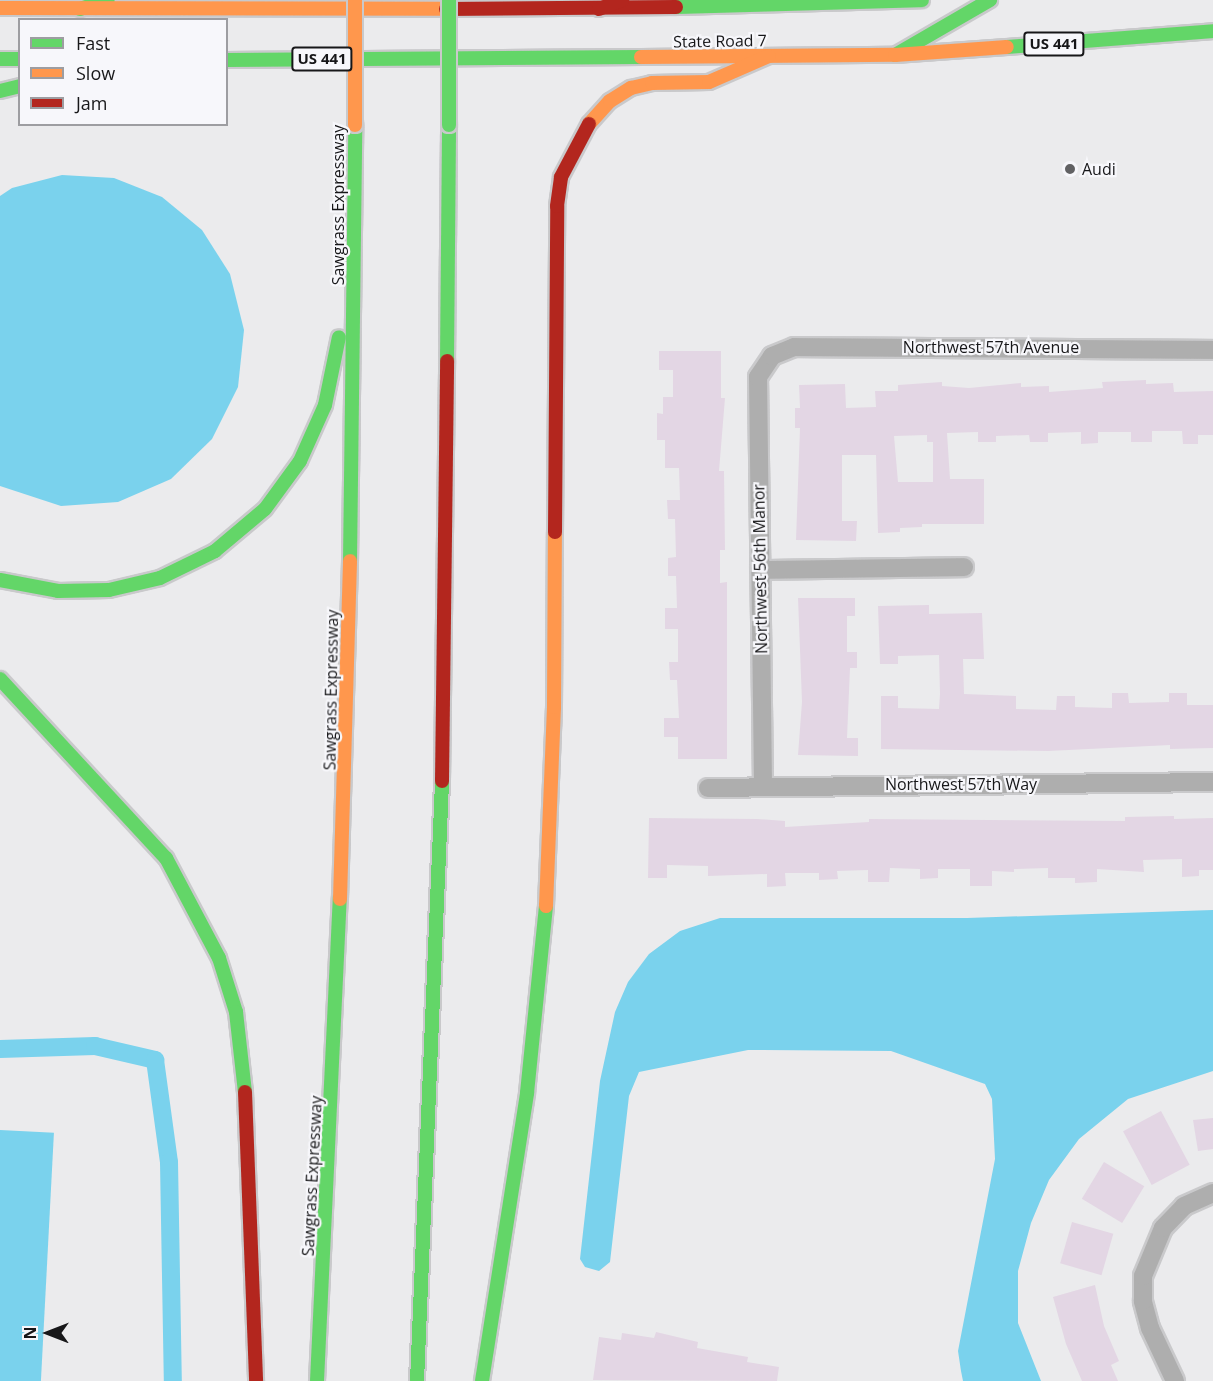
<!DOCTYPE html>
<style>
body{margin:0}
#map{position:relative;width:1213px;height:1381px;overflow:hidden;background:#ebebed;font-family:"Open Sans",sans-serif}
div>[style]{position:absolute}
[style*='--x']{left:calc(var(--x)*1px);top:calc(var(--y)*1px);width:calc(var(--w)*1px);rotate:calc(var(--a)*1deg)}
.water>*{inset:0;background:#7ad2ed;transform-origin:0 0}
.canal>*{height:18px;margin:-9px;padding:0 9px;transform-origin:9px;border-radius:9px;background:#7ad2ed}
.building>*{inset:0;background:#e3d6e4;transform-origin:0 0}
.roads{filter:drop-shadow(2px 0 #c9c9cb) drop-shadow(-2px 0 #c9c9cb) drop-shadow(0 2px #c9c9cb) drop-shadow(0 -2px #c9c9cb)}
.street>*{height:18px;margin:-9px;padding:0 9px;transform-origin:9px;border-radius:9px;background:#aeaeae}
.fast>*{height:14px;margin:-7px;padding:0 7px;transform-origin:7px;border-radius:7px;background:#63d668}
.slow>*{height:14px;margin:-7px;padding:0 7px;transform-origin:7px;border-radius:7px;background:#ff974d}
.jam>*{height:14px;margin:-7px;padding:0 7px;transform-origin:7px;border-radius:7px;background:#b3261e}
.bridges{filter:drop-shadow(2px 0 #c9c9cb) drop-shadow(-2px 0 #c9c9cb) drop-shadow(0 2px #c9c9cb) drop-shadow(0 -2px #c9c9cb)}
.fast-bridge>*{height:14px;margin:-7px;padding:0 7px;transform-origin:7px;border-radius:7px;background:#63d668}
.slow-bridge>*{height:14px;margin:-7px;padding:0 7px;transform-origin:7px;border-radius:7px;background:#ff974d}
.dots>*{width:16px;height:16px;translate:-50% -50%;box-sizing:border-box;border:3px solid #f7f7fb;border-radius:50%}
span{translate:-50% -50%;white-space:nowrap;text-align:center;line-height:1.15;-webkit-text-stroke:4.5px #f7f7fb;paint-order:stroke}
.shield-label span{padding:2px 4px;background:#f7f7fb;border:2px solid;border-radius:4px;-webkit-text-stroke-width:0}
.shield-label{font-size:15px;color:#171719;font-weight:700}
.street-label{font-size:16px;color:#171719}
.poi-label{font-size:16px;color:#171719}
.left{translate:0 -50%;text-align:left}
.legend{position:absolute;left:18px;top:18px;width:210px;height:108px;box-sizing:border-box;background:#f7f7fb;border:2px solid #9d9da1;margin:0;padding:8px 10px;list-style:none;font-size:18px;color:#171719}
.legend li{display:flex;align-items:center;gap:12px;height:30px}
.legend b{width:30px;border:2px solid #9d9da1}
.north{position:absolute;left:18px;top:1303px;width:60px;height:60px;-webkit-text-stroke:4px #f7f7fb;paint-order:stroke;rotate:270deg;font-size:16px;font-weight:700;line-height:24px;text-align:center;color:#171719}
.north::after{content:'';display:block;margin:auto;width:21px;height:27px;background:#171719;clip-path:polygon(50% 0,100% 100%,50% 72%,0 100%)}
</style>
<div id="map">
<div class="water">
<div style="clip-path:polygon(62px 175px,114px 178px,162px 197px,202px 230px,230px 274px,244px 330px,238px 387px,212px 439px,171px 479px,118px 502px,61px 506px,0 486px,0 196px,12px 188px)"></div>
<div style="clip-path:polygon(1213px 910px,1213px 1071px,1128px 1099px,1079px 1139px,1049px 1180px,1031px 1223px,1018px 1271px,1018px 1323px,1041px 1381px,963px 1381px,961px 1371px,958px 1351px,995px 1159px,992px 1099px,985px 1084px,891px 1051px,748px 1050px,639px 1072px,629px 1096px,610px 1262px,599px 1271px,585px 1267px,580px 1259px,600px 1081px,615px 1012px,628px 982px,649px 954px,680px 931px,720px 918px,967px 918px)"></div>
<div style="left:0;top:1130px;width:54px;height:251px;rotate:3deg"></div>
</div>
<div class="canal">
<div style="--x:0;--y:1049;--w:95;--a:-1.8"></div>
<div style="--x:95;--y:1046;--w:62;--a:13.1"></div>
<div style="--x:155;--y:1060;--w:103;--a:82.2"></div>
<div style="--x:169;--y:1162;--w:219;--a:89"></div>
</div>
<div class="building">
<div style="clip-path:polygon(659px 351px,721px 351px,721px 398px,725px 398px,719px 471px,724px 471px,725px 550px,720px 550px,720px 583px,727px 582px,727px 759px,678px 759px,678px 737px,664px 737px,664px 718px,679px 718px,677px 680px,670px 680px,669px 662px,678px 662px,678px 629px,665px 629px,665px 608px,677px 608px,676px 576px,668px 576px,668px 558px,676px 557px,675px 519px,668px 519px,667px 500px,680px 500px,679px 468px,665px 468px,665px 440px,657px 440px,657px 413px,663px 414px,663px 397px,673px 397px,673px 370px,659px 370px)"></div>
<div style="clip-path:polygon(evenodd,1146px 380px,1146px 384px,1173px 383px,1174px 392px,1213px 391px,1213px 435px,1198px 435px,1198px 444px,1183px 444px,1182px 431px,1152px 431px,1152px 442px,1131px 442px,1131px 432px,1098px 432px,1098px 443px,1081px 444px,1081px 432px,1048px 433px,1048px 442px,1030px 442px,1029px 435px,996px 436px,996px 442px,978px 442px,978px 432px,947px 433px,950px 479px,984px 479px,984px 524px,922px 524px,922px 527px,900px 528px,900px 532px,878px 533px,876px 455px,842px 455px,842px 521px,857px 521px,856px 541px,796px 540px,800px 428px,795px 428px,795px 408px,800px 408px,799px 385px,845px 384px,846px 408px,876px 407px,875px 391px,898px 391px,898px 385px,942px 382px,942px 386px,969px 388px,1021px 383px,1021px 387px,1049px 386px,1049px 392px,1103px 388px,1102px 382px,1146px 380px,927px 435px,927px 442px,933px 442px,933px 482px,898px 482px,894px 436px,927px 435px)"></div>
<div style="clip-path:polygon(798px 598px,855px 598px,855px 616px,847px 616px,847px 652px,857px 652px,857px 668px,850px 668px,847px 738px,858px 738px,858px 756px,798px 755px,802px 702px)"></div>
<div style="clip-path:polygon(929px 605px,929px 614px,982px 613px,984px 659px,963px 659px,964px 694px,1016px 696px,1016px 709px,1056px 710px,1057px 696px,1075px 696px,1075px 707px,1112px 708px,1112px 693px,1128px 693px,1129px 703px,1169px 702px,1169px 693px,1187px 693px,1187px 705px,1213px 705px,1213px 748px,1170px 749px,1170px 745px,1048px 751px,881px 749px,881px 696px,898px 696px,898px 708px,939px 709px,940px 694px,939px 655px,898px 656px,898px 664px,880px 664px,878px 606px)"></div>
<div style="clip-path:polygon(1174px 816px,1174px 819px,1213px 818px,1213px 870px,1199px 870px,1199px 876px,1182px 877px,1182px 859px,1143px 860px,1144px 872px,1097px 869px,1097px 882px,1075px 883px,1075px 878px,1048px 878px,1048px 868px,1014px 869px,1014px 872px,992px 871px,992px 886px,970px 886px,970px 869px,938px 869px,938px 878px,920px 879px,920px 869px,890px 868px,889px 882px,868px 882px,868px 870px,837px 871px,838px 879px,819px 880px,819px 873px,785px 873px,786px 886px,767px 887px,767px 874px,708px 876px,708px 866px,667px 865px,667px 878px,648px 878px,649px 818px,757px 819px,785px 821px,785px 827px,869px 822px,869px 819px,1125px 821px,1125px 817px)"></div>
<div style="left:1161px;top:1111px;width:61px;height:43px;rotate:62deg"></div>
<div style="clip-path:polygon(1213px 1118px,1213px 1149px,1198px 1151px,1193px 1120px)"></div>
<div style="left:1104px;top:1162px;width:47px;height:43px;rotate:31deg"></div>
<div style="left:1072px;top:1222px;width:43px;height:43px;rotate:16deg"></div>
<div style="clip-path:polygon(1095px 1285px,1104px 1326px,1119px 1361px,1111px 1365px,1118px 1381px,1082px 1381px,1066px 1344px,1053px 1297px)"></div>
<div style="clip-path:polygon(656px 1332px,698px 1342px,697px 1348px,748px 1357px,747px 1362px,779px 1367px,777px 1381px,593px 1380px,599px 1337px,621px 1340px,622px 1333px,654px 1338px)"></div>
</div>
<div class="roads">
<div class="street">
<div style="--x:760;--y:570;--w:204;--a:-0.8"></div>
<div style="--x:763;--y:785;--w:408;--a:-90.7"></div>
<div style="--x:758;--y:377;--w:25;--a:-56"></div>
<div style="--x:772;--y:356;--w:24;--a:-22"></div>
<div style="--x:794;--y:347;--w:419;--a:0.4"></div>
<div style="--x:708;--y:788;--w:505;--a:-0.68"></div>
<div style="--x:1175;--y:1381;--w:59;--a:-115.3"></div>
<div style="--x:1150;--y:1328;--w:28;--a:-105"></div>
<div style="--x:1143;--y:1301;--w:25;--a:-90"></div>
<div style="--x:1143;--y:1276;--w:52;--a:-67.4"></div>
<div style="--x:1163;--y:1228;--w:30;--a:-46"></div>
<div style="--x:1184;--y:1206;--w:32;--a:-24"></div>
</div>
<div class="fast">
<div style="--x:676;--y:7;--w:246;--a:-1.6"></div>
<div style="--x:80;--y:9;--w:29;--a:-18"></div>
<div style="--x:1007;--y:47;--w:207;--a:-4.4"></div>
<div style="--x:895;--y:55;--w:110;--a:-30.1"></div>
<div style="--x:0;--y:59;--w:20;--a:0"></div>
<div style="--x:226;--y:60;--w:415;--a:-0.4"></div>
<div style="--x:0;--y:91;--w:21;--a:-14"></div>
<div style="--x:447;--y:361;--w:236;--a:-89.5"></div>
<div style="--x:350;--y:561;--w:436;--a:-89.3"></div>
<div style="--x:0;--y:580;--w:59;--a:10.7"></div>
<div style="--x:58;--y:591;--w:51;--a:-1.1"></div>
<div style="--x:109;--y:590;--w:52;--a:-13.2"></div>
<div style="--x:160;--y:578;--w:61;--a:-26.1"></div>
<div style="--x:215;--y:551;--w:65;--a:-40"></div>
<div style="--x:265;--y:509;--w:59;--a:-53.9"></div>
<div style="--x:300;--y:461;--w:61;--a:-65.9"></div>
<div style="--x:325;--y:405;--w:69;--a:-78.4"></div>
<div style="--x:0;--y:679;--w:244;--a:47.2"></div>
<div style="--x:166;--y:858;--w:113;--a:62.1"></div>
<div style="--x:219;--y:958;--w:57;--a:72.5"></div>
<div style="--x:236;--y:1012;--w:81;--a:83.6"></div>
<div style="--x:317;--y:1381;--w:483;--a:-87.3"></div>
<div style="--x:417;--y:1381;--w:601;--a:-87.61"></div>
<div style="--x:482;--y:1381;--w:291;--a:-81.1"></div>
<div style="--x:527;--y:1093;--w:188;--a:-84.2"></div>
</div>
<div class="slow">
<div style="--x:0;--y:8;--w:446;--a:0.1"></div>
<div style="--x:641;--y:57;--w:254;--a:-0.5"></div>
<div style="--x:895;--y:55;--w:112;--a:-4.1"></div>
<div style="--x:589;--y:124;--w:31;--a:-48"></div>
<div style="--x:610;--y:101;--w:25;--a:-32"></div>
<div style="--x:631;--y:88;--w:22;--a:-13"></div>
<div style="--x:652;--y:83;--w:57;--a:-1"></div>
<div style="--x:709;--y:82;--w:65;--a:-23.4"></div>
<div style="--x:340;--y:899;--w:338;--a:-88.3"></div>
<div style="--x:546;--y:906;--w:199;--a:-87.7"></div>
<div style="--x:554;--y:707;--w:175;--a:-89.7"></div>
</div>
<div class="jam">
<div style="--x:446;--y:9;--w:230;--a:-0.5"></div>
<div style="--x:599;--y:9;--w:25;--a:-21"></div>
<div style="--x:555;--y:532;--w:326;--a:-89.6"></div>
<div style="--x:557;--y:206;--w:29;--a:-82"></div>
<div style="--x:561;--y:177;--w:60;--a:-62.2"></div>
<div style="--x:442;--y:781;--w:420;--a:-89.3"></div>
<div style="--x:245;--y:1092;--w:289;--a:87.8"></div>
</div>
</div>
<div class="bridges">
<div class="fast-bridge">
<div style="--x:449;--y:0;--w:125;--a:90"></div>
</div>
<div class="slow-bridge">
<div style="--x:355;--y:0;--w:125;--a:90"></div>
</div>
</div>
<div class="dots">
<div style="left:1070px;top:169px;background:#616163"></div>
</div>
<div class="shield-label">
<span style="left:1054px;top:44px">US 441</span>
<span style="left:322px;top:59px">US 441</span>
</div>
<div class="street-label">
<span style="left:720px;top:41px;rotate:-1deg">State Road 7</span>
<span style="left:338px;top:205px;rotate:-90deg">Sawgrass Expressway</span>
<span style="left:991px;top:347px">Northwest 57th Avenue</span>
<span style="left:760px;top:569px;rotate:-91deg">Northwest 56th Manor</span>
<span style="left:331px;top:690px;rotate:-89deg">Sawgrass Expressway</span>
<span style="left:961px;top:784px">Northwest 57th Way</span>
<span style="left:312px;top:1176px;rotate:-87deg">Sawgrass Expressway</span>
</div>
<div class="poi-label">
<span class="left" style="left:1082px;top:169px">Audi</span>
</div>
<ul class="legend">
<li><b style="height:8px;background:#63d668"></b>Fast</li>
<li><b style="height:8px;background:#ff974d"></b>Slow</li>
<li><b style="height:8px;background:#b3261e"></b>Jam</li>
</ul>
<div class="north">N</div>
</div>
